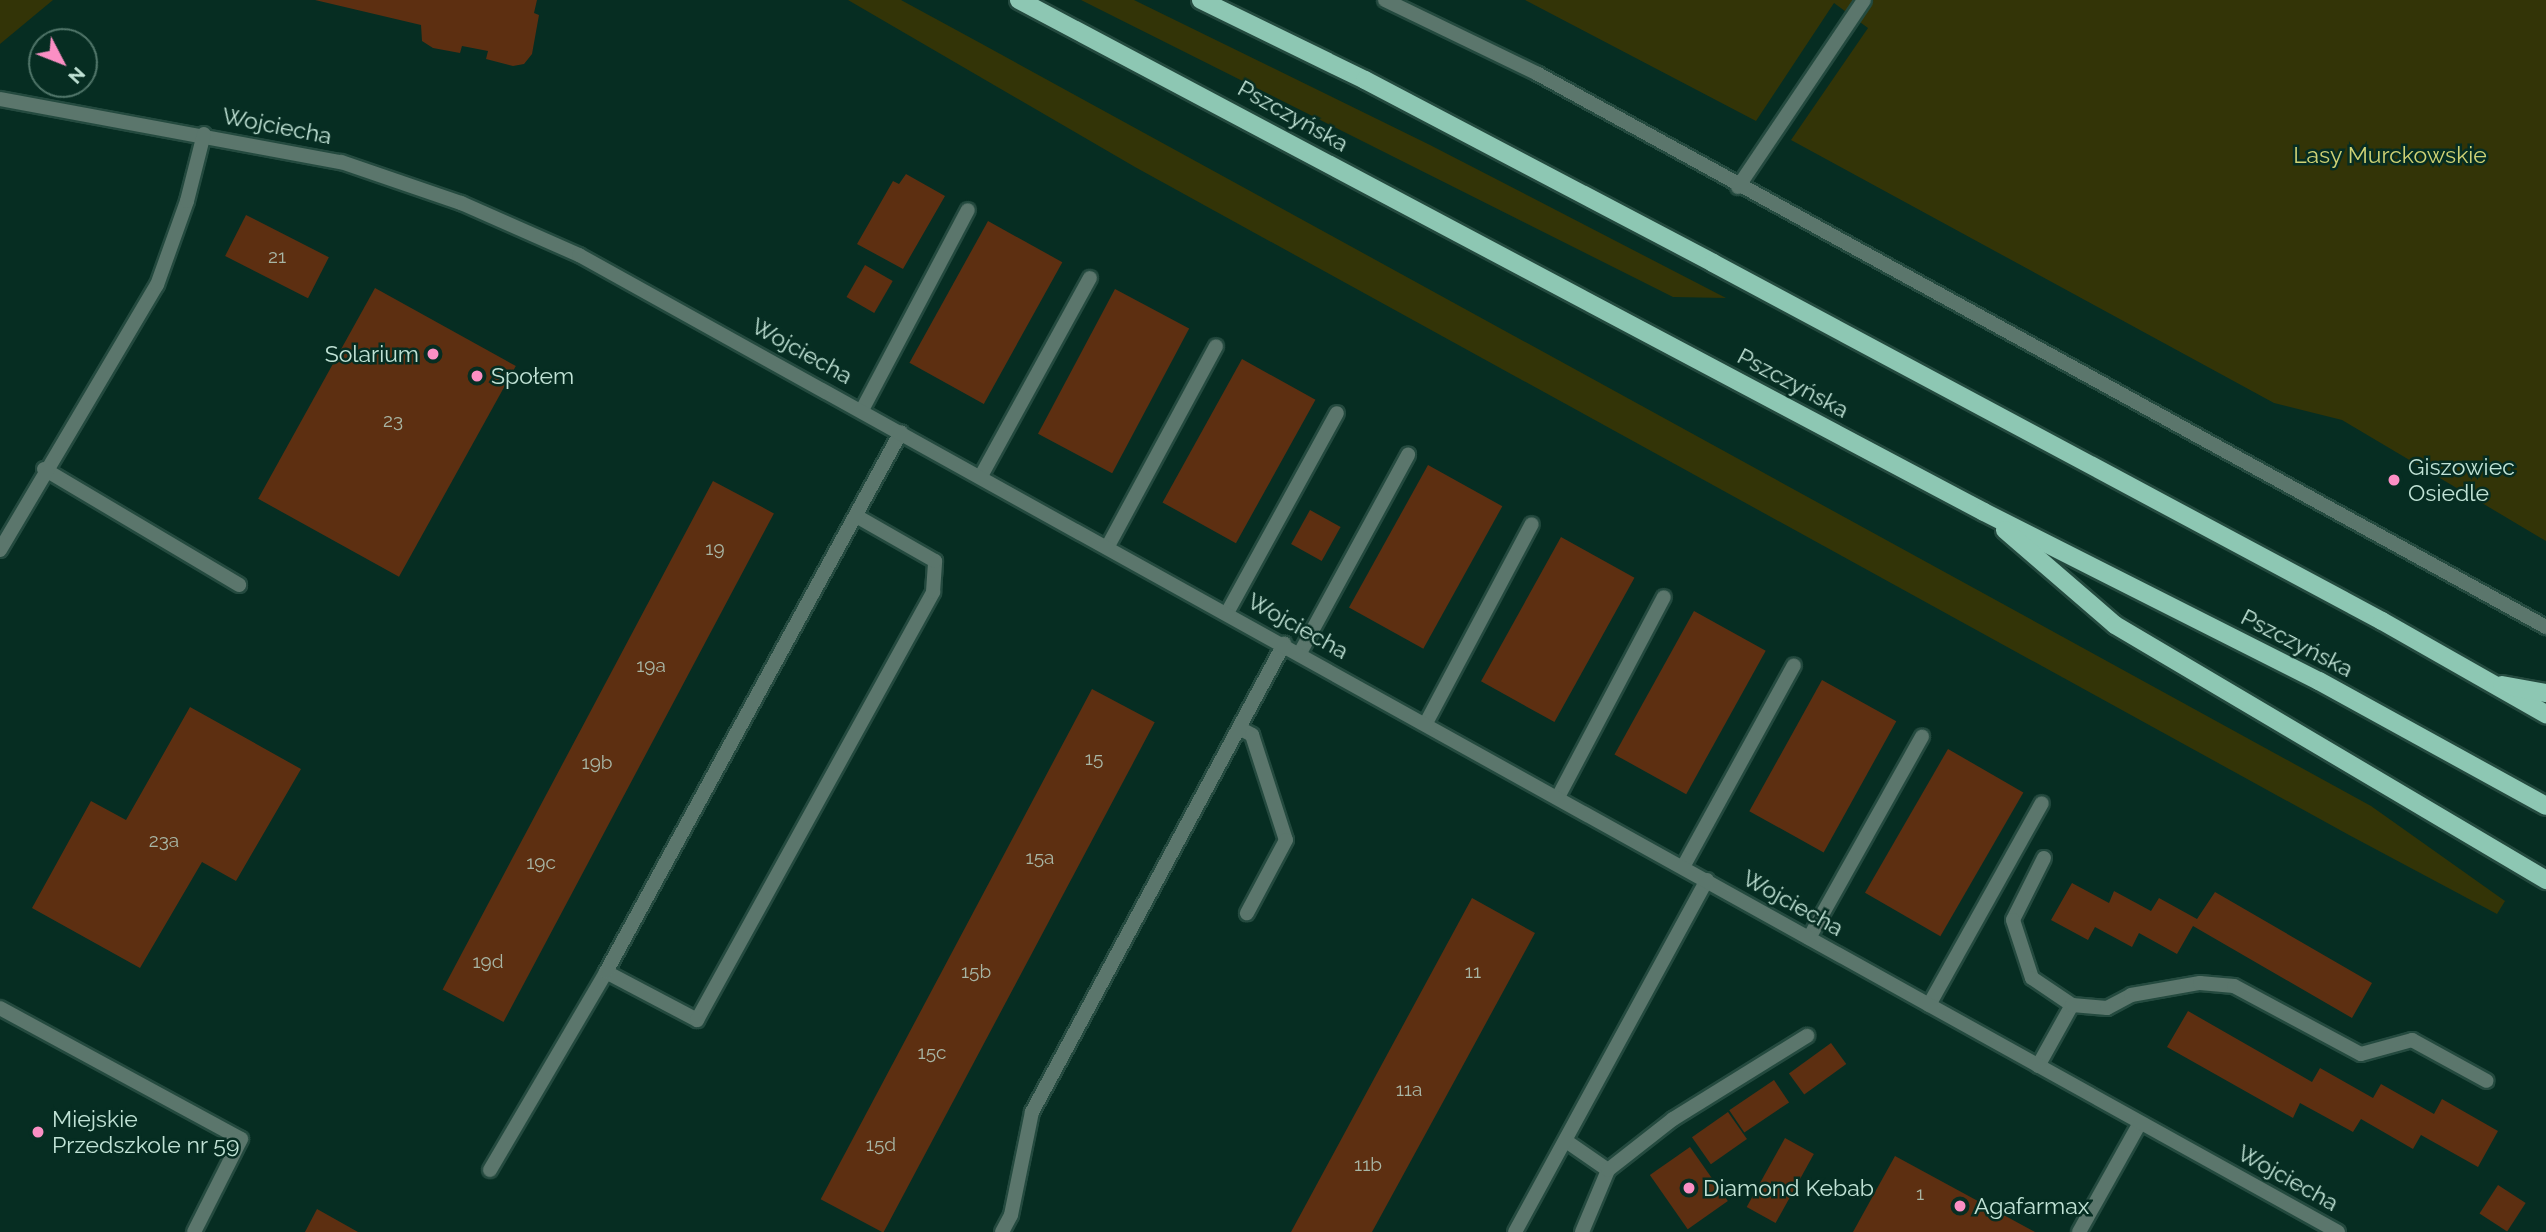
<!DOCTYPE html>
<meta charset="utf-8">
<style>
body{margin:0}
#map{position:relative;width:2546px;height:1232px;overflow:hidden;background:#062d22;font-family:Raleway,sans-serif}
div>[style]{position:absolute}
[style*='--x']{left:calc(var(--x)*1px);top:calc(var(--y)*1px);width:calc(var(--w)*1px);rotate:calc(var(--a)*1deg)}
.green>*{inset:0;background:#333407}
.building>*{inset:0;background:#5d2f11;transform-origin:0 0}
.roads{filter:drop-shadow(2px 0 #244a3f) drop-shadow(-2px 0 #244a3f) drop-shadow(0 2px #244a3f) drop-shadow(0 -2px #244a3f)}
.lane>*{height:14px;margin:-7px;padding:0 7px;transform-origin:7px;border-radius:7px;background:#5b766c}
.street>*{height:14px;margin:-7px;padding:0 7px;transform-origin:7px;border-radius:7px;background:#5b766c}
.primary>*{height:18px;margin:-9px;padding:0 9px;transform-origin:9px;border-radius:9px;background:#8dc7b3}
.dots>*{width:19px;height:19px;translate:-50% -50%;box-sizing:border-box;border:4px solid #062d22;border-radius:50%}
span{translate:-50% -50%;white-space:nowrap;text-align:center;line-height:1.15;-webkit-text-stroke:5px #062d22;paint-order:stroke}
.number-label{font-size:19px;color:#a8b6a5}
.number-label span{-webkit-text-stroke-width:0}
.street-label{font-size:23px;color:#c1e3d6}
.park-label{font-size:23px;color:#cfd275}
.poi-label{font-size:23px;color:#c1e3d6}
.right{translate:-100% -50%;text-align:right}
.left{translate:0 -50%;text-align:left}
.north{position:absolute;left:28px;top:28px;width:70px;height:70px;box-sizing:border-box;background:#062d22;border:2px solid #51766a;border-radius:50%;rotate:132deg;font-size:19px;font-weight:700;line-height:28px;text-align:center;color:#c1e3d6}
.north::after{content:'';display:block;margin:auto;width:24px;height:32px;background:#fb8fc4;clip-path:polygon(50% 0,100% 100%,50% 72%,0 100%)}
</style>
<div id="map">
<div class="green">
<div style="clip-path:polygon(0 0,53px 0,0 44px)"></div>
<div style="clip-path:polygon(848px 0,901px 0,982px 44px,2371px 806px,2505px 901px,2497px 914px,2349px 835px,1135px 167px)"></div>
<div style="clip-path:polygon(1081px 0,1134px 0,1430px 145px,1726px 298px,1673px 297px)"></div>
<div style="clip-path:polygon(1525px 0,2546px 0,2546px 541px,2342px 420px,2274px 403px,1791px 140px,1868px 28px,1834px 3px,1756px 121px)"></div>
</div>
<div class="building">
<div style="clip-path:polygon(315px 0,537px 0,534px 13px,539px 15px,532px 54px,524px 64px,513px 66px,486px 59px,488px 51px,462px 46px,460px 53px,433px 48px,422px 41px,421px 25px)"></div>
<div style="clip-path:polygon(906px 174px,945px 196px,903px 269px,857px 244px,893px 181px,899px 184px)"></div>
<div style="left:246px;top:215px;width:93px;height:46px;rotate:27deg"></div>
<div style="left:988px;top:221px;width:85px;height:162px;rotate:29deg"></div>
<div style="left:865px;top:265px;width:32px;height:37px;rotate:30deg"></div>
<div style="left:375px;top:288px;width:161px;height:241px;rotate:29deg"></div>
<div style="left:1115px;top:289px;width:84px;height:164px;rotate:28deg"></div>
<div style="left:1242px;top:359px;width:84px;height:164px;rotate:29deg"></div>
<div style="left:1428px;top:465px;width:85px;height:163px;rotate:29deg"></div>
<div style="left:713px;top:481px;width:69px;height:576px;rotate:28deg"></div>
<div style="left:1310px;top:510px;width:35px;height:39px;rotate:29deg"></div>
<div style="left:1561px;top:537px;width:84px;height:165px;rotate:29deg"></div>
<div style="left:1694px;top:611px;width:82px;height:164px;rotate:29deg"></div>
<div style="left:1822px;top:680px;width:85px;height:150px;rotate:29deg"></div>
<div style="left:1092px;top:689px;width:71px;height:578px;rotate:28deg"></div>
<div style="clip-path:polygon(190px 707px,301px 769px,236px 881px,202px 862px,140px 968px,32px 908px,91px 801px,126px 820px)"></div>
<div style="left:1948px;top:749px;width:87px;height:166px;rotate:30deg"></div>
<div style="clip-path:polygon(2072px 883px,2109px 903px,2114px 891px,2151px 911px,2159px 898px,2197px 919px,2215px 892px,2372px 983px,2352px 1018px,2193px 926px,2177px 954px,2139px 933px,2132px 947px,2095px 927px,2088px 940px,2051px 920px)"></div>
<div style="clip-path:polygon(1472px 898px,1535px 933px,1467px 1058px,1372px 1232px,1291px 1232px)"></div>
<div style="clip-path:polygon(2188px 1011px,2312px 1082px,2320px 1068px,2373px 1098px,2381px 1084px,2434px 1114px,2442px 1099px,2498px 1131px,2478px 1167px,2421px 1135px,2413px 1149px,2361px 1119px,2353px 1132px,2300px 1103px,2293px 1118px,2167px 1047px)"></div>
<div style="left:1831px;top:1043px;width:26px;height:52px;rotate:54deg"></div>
<div style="left:1774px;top:1080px;width:27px;height:54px;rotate:56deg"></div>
<div style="left:1728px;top:1112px;width:33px;height:44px;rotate:55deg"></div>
<div style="left:1785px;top:1138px;width:33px;height:79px;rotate:29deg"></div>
<div style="left:1690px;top:1147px;width:66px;height:49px;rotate:55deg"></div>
<div style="clip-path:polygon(1895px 1156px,2035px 1232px,1853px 1232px)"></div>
<div style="left:2498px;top:1185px;width:33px;height:34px;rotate:33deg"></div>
<div style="clip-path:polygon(317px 1209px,358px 1232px,305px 1232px)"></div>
</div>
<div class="roads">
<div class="lane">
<div style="--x:1738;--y:187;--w:225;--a:-56"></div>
<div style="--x:862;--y:410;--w:226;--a:-62.1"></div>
<div style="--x:44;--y:469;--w:227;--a:30.7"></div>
<div style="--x:981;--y:476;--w:226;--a:-61.2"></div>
<div style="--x:1108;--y:546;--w:227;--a:-61.6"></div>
<div style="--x:1227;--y:613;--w:228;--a:-61.2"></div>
<div style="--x:1300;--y:653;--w:226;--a:-61.4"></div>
<div style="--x:1426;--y:723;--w:225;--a:-62"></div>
<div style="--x:1239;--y:728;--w:15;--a:28"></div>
<div style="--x:1252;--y:735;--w:110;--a:72.1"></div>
<div style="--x:1286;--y:840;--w:83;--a:118.1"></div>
<div style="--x:1558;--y:797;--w:226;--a:-62.1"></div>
<div style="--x:2044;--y:858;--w:69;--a:116.6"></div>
<div style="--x:2013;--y:920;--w:61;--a:71.9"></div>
<div style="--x:2032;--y:978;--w:48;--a:34"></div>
<div style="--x:1683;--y:867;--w:230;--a:-61.2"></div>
<div style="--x:1809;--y:938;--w:231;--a:-60.7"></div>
<div style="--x:606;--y:972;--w:103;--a:27.8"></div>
<div style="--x:697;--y:1020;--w:489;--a:-61.1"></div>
<div style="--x:933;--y:592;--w:31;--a:-86"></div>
<div style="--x:935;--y:561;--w:91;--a:-150.3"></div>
<div style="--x:1929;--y:1005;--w:231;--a:-60.8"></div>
<div style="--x:0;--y:1008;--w:274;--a:28.5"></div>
<div style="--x:241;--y:1139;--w:104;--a:116.8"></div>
<div style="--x:2038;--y:1066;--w:70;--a:-60.9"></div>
<div style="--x:2072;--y:1005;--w:35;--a:5"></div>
<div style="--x:2107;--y:1008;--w:27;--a:-28"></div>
<div style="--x:2131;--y:995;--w:70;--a:-9.9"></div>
<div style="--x:2200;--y:983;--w:34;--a:5"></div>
<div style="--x:2234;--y:986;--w:144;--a:28.2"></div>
<div style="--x:2361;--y:1054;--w:53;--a:-15.4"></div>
<div style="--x:2412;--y:1040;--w:85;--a:28.7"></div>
<div style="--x:1566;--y:1141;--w:51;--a:34.6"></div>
<div style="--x:490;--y:1170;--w:229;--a:-59.6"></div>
<div style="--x:606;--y:972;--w:615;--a:-61.35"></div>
<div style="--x:1002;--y:1232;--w:19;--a:-62"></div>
<div style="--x:1011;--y:1215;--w:105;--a:-78.5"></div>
<div style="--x:1032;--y:1112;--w:532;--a:-61.7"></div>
<div style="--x:1515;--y:1232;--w:401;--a:-61.4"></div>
<div style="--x:1582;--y:1232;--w:67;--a:-67.2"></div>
<div style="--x:1608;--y:1170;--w:83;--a:-38.1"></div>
<div style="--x:1673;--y:1119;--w:158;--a:-31.8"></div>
<div style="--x:2079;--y:1232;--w:125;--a:-60.8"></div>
</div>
<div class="street">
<div style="--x:1385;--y:0;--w:170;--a:25.8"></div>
<div style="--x:1538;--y:74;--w:1150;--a:28.75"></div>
<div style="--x:0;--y:99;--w:347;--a:10.5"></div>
<div style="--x:341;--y:162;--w:127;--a:18.9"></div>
<div style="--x:461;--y:203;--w:129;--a:23.8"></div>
<div style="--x:579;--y:255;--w:2012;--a:29.05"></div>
<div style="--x:0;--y:550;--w:308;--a:-59.4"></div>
<div style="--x:157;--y:285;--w:89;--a:-70.3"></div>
<div style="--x:187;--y:201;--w:69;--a:-75.8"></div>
</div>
<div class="primary">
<div style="--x:1019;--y:0;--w:1092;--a:27.95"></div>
<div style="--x:1984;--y:512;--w:375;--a:26.8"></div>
<div style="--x:2319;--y:681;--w:259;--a:28.8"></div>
<div style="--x:1201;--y:0;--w:182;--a:26"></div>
<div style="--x:1365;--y:80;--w:393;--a:27.7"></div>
<div style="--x:1713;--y:263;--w:759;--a:28.15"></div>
<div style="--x:2382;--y:621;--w:189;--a:29.6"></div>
<div style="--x:2005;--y:530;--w:145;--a:40.8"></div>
<div style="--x:2115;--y:625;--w:501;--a:30.61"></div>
<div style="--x:2502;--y:685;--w:45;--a:10.3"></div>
</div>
</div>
<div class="dots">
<div style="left:433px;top:354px;background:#fb8fc4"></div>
<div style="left:477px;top:376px;background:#fb8fc4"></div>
<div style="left:2394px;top:480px;background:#fb8fc4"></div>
<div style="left:38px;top:1132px;background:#fb8fc4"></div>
<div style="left:1689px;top:1188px;background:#fb8fc4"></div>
<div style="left:1960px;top:1206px;background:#fb8fc4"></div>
</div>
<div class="number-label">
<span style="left:277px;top:257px">21</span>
<span style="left:393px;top:421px">23</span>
<span style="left:715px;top:549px">19</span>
<span style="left:651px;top:666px">19a</span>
<span style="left:1094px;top:759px">15</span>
<span style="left:597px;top:763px">19b</span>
<span style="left:164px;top:841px">23a</span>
<span style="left:1040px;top:858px">15a</span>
<span style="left:541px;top:863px">19c</span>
<span style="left:488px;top:962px">19d</span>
<span style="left:976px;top:972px">15b</span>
<span style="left:1473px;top:972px">11</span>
<span style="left:932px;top:1053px">15c</span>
<span style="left:1409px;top:1090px">11a</span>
<span style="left:881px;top:1145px">15d</span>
<span style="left:1368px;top:1165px">11b</span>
<span style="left:1920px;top:1194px">1</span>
</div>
<div class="street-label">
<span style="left:1293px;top:116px;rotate:29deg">Pszczyńska</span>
<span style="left:277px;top:126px;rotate:11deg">Wojciecha</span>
<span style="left:802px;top:351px;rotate:29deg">Wojciecha</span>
<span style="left:1793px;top:383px;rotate:28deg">Pszczyńska</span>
<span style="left:1298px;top:626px;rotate:29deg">Wojciecha</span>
<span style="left:2297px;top:643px;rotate:27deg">Pszczyńska</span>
<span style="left:1793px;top:903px;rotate:29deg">Wojciecha</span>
<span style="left:2288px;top:1178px;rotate:29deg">Wojciecha</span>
</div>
<div class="park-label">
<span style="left:2390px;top:155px">Lasy Murckowskie</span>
</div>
<div class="poi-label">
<span class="right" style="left:419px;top:354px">Solarium</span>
<span class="left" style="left:491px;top:376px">Społem</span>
<span class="left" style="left:2408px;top:480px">Giszowiec<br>Osiedle</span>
<span class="left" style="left:52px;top:1132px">Miejskie<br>Przedszkole nr 59</span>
<span class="left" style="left:1703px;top:1188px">Diamond Kebab</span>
<span class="left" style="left:1974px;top:1206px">Agafarmax</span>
</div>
<div class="north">N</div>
</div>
